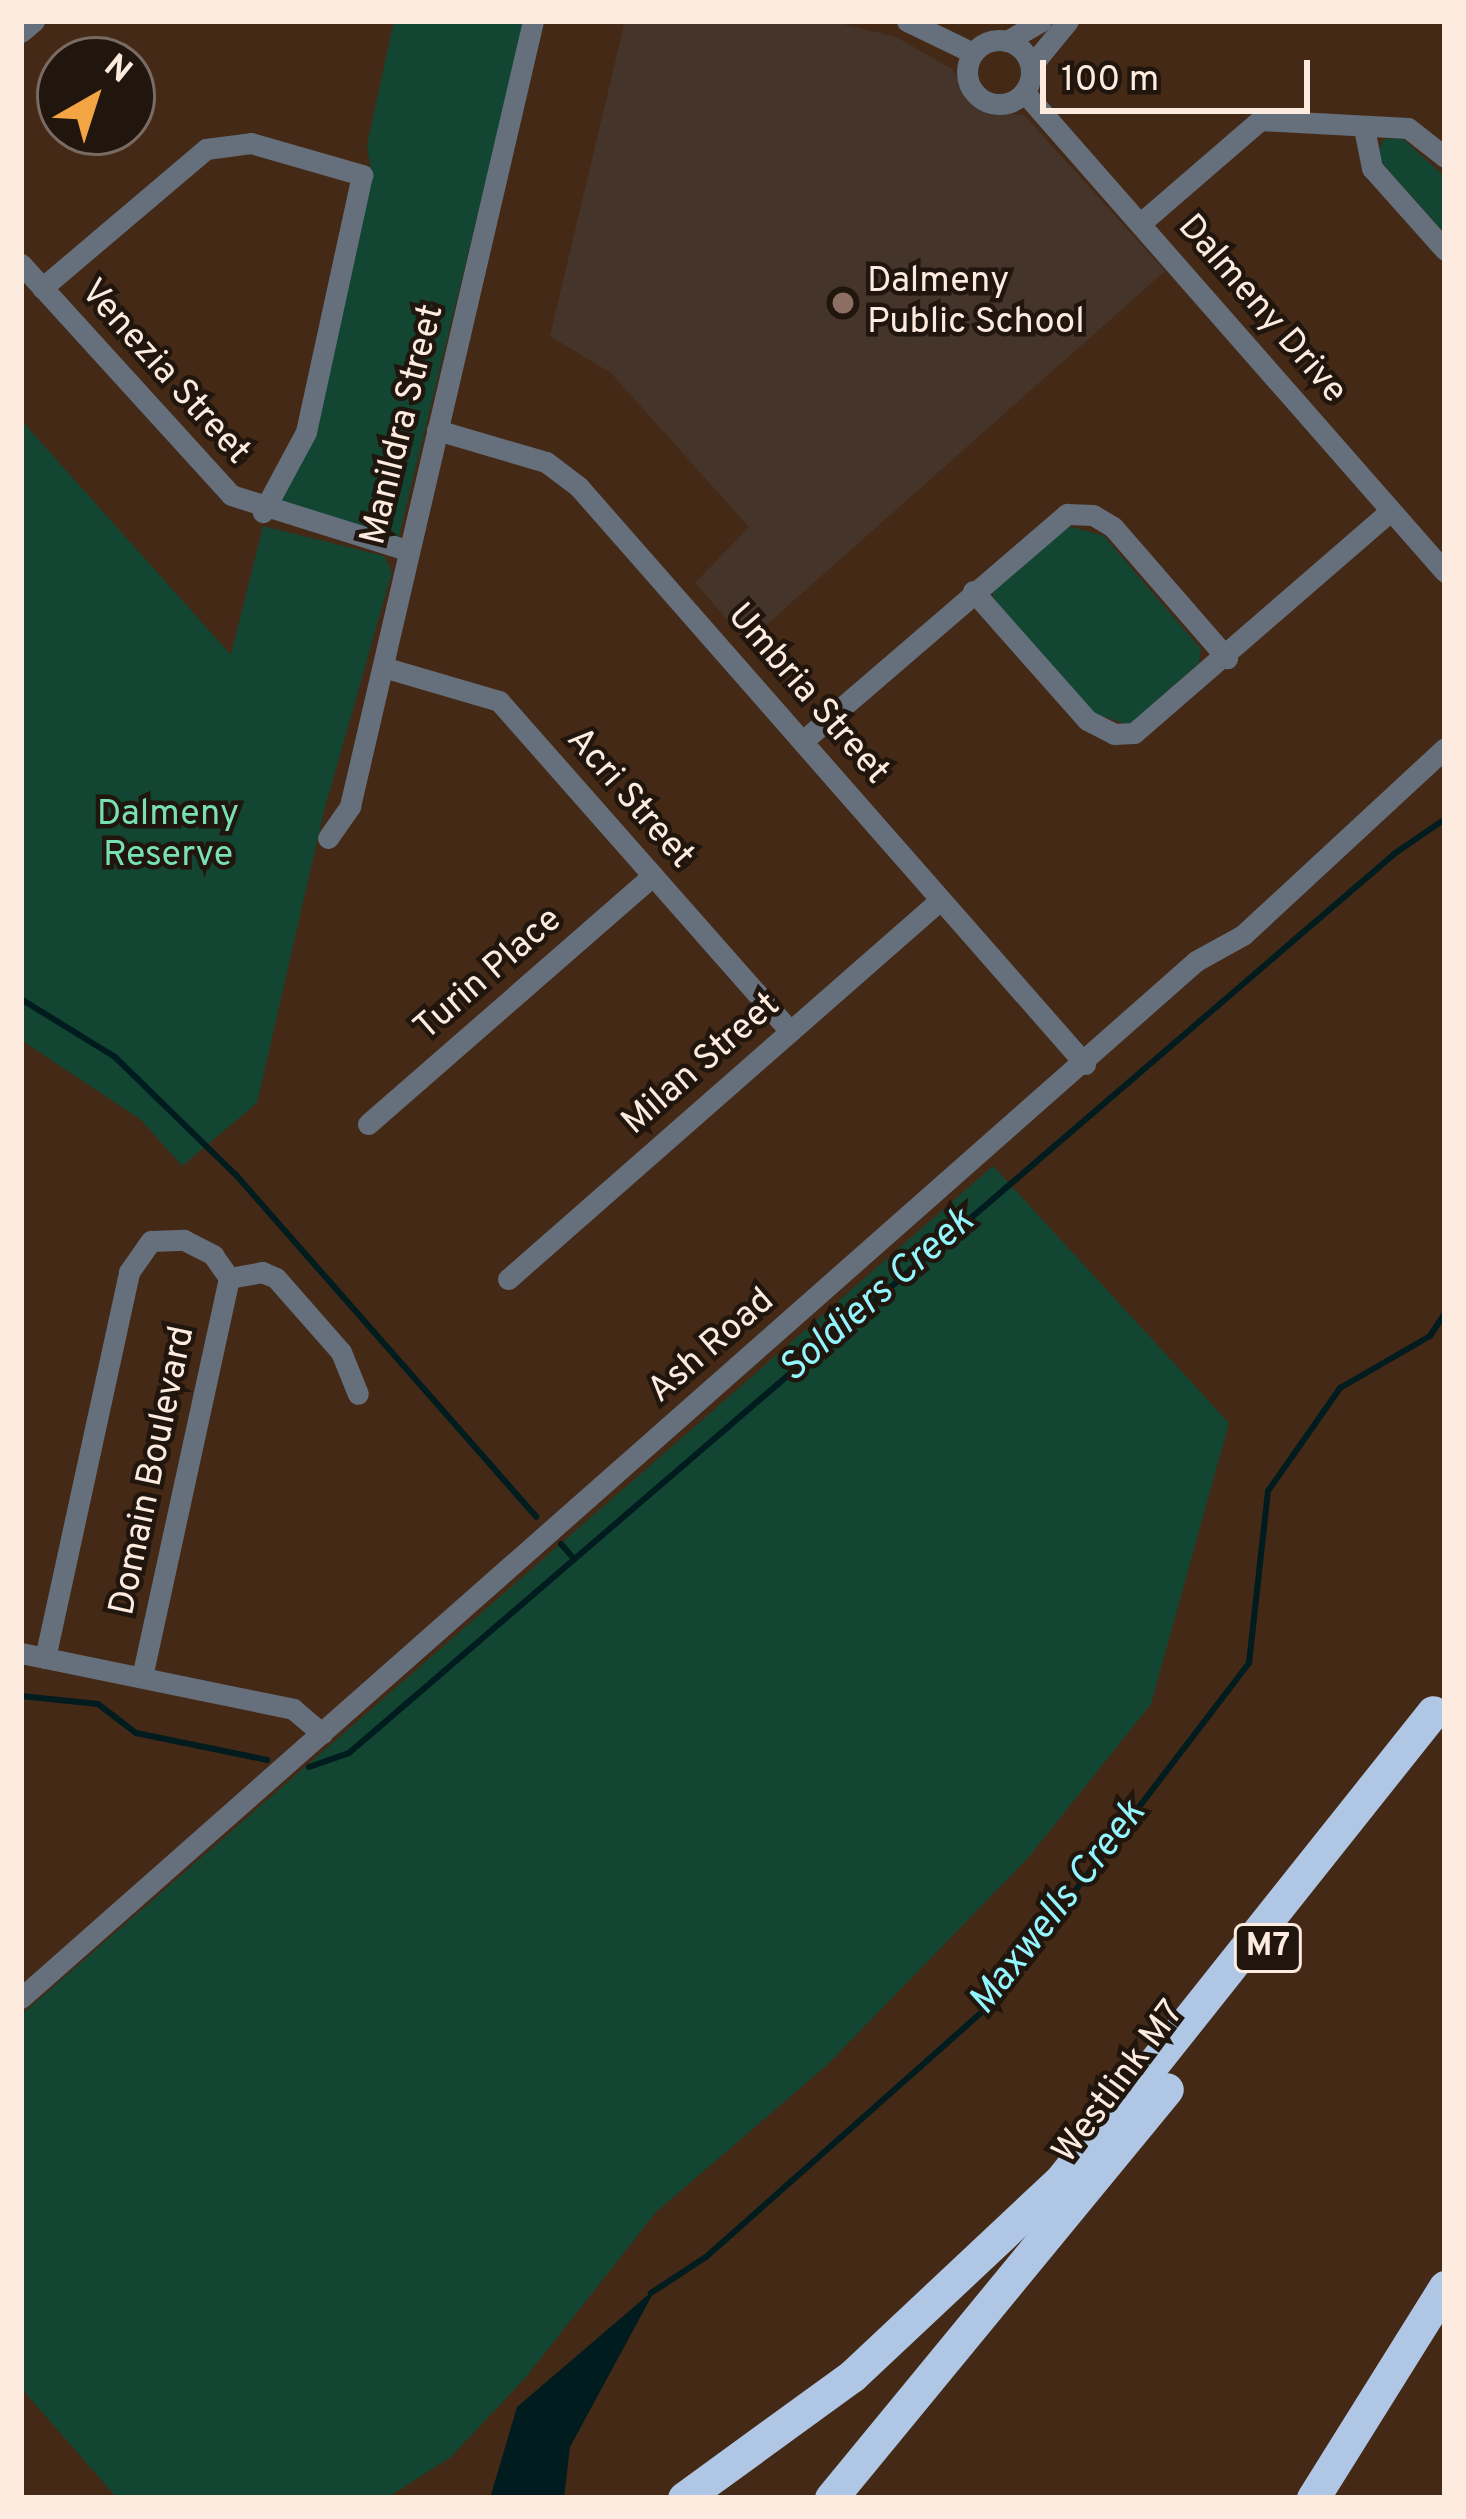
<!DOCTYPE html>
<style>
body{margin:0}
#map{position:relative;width:1466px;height:2519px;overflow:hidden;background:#442a16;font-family:Overpass,sans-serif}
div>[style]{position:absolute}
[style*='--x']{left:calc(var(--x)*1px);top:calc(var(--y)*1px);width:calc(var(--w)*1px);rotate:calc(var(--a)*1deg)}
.education>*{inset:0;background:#453429}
.green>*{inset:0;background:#124532}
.water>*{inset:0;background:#001c1e}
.stream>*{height:6px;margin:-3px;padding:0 3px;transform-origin:3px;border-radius:3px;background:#001c1e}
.minor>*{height:21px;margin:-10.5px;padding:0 10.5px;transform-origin:10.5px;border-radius:10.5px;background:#666f7c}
.minor>.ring{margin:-10.5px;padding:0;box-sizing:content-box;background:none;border:21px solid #666f7c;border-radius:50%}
.highway>*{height:33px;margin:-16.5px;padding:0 16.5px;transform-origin:16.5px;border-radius:16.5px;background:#afc6e4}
.dots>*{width:33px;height:33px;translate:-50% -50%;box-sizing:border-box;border:6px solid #21160d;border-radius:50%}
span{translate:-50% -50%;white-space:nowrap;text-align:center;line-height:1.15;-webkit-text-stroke:9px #21160d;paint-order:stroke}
.shield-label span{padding:3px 9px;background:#21160d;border:3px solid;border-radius:9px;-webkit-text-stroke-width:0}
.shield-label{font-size:33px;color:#fdebdf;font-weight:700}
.poi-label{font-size:36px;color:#fdebdf}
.left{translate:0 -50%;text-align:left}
.street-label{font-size:36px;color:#fdebdf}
.park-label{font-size:36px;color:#78e0b5}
.water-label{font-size:39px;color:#93f5fe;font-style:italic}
.frame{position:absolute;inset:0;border:24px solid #fdebdf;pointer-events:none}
.north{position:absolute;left:36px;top:36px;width:120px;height:120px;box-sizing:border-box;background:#21160d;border:3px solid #796b61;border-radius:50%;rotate:39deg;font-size:33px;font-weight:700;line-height:48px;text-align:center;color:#fdebdf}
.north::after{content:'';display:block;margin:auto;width:42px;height:54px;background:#f3a443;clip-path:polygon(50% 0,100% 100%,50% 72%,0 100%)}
.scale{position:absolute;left:1040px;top:60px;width:270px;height:54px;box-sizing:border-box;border:6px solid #fdebdf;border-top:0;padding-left:15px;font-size:36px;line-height:42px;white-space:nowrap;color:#fdebdf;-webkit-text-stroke:9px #21160d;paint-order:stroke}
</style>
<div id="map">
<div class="education">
<div style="clip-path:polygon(625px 21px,831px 21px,896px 37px,952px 69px,982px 112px,1024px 115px,1165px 271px,747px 642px,695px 583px,749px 527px,611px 373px,550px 336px)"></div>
</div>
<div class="green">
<div style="clip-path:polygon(394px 21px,525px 21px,398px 540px,279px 506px,312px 441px,371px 171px,367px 145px)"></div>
<div style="clip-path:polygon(1402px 138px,1445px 177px,1445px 234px,1376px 156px,1384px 139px)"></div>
<div style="clip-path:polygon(21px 420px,231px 655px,263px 526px,384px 556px,392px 572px,324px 811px,257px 1103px,182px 1166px,140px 1119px,21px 1040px)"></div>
<div style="clip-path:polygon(1065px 525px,1104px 536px,1201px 649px,1199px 663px,1129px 725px,1087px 711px,993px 601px,993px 588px)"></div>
<div style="clip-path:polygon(993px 1166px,1229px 1423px,1151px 1704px,1028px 1858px,827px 2065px,656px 2212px,526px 2377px,451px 2457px,387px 2498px,117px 2498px,21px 2388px,21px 2015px)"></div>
</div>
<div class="water">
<div style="clip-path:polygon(656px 2288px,570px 2447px,564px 2498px,490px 2498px,517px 2407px)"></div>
</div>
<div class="stream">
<div style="--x:21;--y:999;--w:110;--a:31.7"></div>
<div style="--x:115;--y:1057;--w:169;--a:44.3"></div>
<div style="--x:236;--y:1175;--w:455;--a:48.7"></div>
<div style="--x:561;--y:1544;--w:20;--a:49"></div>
<div style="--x:21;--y:1696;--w:77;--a:5.9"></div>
<div style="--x:98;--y:1704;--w:48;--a:37.3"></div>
<div style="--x:136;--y:1733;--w:134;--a:11.6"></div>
<div style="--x:309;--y:1767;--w:42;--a:-19.3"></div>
<div style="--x:349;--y:1753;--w:1378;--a:-40.7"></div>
<div style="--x:1394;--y:854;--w:62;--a:-34.5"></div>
<div style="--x:651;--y:2293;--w:66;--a:-33.2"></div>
<div style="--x:706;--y:2257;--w:370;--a:-41.6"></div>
<div style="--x:983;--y:2011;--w:438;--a:-52.6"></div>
<div style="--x:1249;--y:1663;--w:173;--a:-83.7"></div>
<div style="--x:1268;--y:1491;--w:126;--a:-55"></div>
<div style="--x:1340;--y:1388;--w:104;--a:-30"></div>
<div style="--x:1430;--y:1336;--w:27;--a:-57"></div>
</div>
<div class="minor">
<div style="--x:907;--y:21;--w:73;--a:25.9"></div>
<div style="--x:21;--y:32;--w:17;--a:-40"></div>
<div class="ring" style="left:967px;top:40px;width:43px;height:43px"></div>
<div style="--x:1007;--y:41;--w:39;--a:-30"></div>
<div style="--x:1031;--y:66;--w:58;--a:-50.6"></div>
<div style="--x:1024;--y:92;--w:638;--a:48.75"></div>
<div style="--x:1364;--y:128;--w:41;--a:78.7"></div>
<div style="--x:1372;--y:168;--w:110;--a:48.3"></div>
<div style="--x:1142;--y:222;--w:156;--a:-40.8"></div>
<div style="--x:1260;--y:120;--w:148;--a:3.1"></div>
<div style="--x:1408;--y:128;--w:47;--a:38.1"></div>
<div style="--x:21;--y:264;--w:312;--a:47.7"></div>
<div style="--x:231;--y:495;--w:184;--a:17.4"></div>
<div style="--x:42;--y:288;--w:215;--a:-40.3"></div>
<div style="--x:206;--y:149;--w:45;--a:-7.6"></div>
<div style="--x:251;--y:143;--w:116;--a:16.1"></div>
<div style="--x:362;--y:175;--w:263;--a:102.3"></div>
<div style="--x:306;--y:432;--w:91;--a:118.3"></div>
<div style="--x:437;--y:430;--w:114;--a:16.4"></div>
<div style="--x:546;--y:462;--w:40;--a:37"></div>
<div style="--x:578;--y:486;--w:769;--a:48.74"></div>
<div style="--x:973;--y:591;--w:172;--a:48.5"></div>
<div style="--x:1087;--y:720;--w:30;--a:27"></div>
<div style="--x:1114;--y:734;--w:20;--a:-3"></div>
<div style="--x:1134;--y:733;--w:339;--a:-40.9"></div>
<div style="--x:383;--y:667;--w:121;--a:16.3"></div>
<div style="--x:499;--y:701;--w:440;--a:48.6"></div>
<div style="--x:804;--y:740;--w:347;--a:-40.7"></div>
<div style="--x:1067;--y:514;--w:26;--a:2"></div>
<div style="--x:1093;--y:515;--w:23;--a:31"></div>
<div style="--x:1113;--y:527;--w:174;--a:49"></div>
<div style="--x:328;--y:838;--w:39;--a:-55"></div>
<div style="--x:350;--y:806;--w:806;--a:-76.88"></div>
<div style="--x:368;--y:1124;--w:378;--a:-41.1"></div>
<div style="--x:229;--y:1278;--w:34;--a:-10"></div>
<div style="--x:262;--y:1272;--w:15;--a:23"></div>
<div style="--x:276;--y:1278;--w:98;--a:48.7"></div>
<div style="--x:341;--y:1352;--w:45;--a:68"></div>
<div style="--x:508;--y:1279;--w:575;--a:-41.26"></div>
<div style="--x:21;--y:1653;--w:278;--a:11.6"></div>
<div style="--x:293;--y:1709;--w:38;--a:40"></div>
<div style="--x:45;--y:1658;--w:395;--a:-77.7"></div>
<div style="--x:129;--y:1272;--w:38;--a:-55"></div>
<div style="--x:151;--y:1241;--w:33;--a:-2"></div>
<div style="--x:184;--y:1240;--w:33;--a:27"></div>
<div style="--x:213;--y:1255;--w:28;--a:55"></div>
<div style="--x:229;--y:1278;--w:408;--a:102.3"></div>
<div style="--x:21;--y:1998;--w:1567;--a:-41.43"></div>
<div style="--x:1196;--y:961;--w:54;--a:-29"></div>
<div style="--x:1243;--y:935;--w:275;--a:-42.8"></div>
</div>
<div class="highway">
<div style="--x:684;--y:2498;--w:208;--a:-36"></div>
<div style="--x:852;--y:2376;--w:285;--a:-43.2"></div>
<div style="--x:1060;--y:2181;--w:599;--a:-51.5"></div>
<div style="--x:831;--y:2498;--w:529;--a:-50.6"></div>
<div style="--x:1313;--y:2498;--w:249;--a:-58"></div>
</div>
<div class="dots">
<div style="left:843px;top:303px;background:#8d6e63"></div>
</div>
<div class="shield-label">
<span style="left:1268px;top:1948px">M7</span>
</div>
<div class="poi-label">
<span class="left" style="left:867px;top:303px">Dalmeny<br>Public School</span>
</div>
<div class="street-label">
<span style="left:1261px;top:310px;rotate:49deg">Dalmeny Drive</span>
<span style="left:164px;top:373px;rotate:48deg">Venezia Street</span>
<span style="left:404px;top:425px;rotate:-76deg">Manildra Street</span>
<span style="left:807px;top:695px;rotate:49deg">Umbria Street</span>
<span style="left:629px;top:799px;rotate:49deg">Acri Street</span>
<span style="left:489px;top:975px;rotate:-41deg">Turin Place</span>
<span style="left:702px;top:1065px;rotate:-41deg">Milan Street</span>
<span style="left:712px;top:1347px;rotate:-41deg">Ash Road</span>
<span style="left:154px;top:1471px;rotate:-78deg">Domain Boulevard</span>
<span style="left:1120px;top:2083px;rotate:-53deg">Westlink M7</span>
</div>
<div class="park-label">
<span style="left:168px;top:836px">Dalmeny<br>Reserve</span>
</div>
<div class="water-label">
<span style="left:878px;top:1297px;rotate:-41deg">Soldiers Creek</span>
<span style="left:1059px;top:1909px;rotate:-52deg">Maxwells Creek</span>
</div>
<div class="frame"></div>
<div class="north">N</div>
<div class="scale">100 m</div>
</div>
